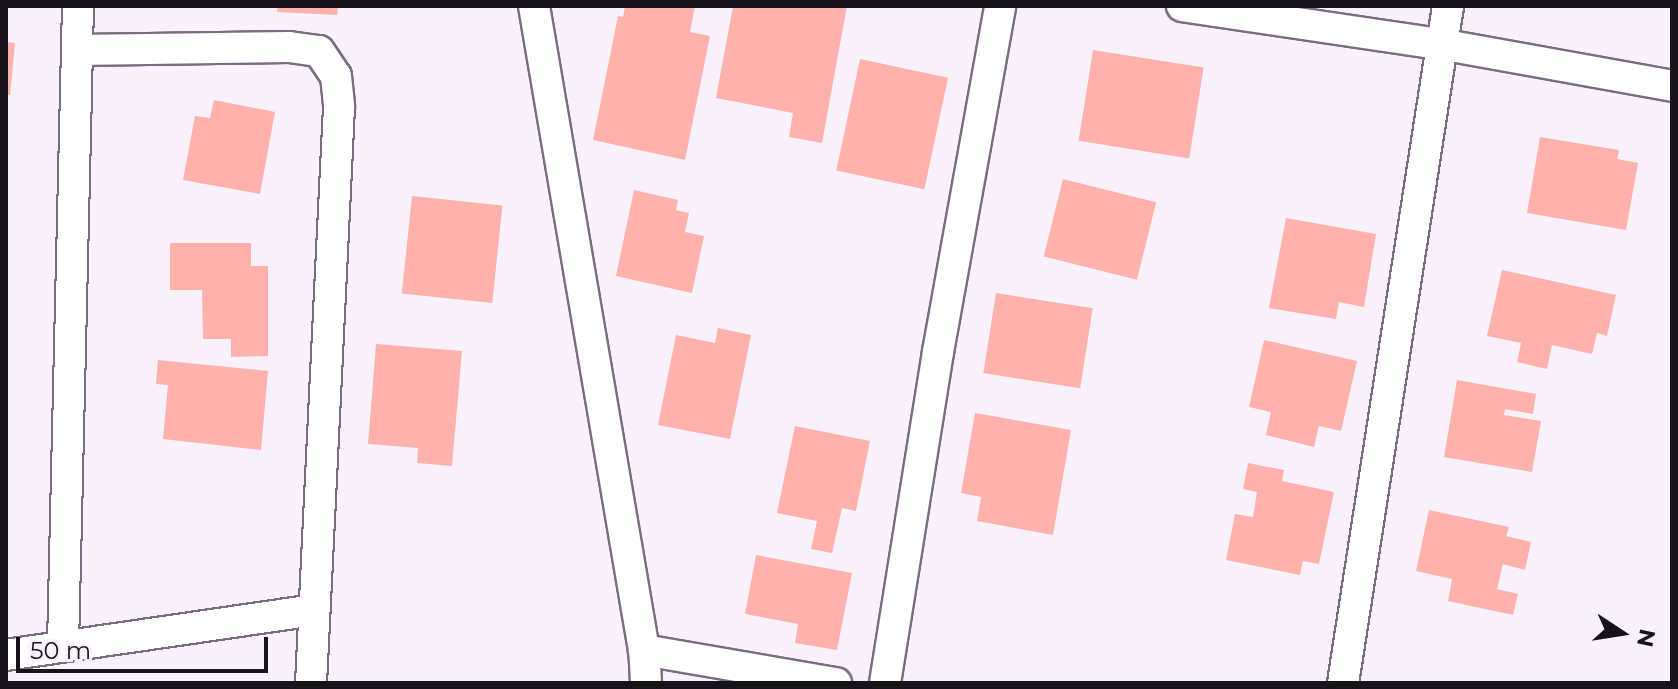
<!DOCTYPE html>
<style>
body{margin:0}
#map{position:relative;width:1678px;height:689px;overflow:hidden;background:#f9f2fc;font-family:Montserrat,sans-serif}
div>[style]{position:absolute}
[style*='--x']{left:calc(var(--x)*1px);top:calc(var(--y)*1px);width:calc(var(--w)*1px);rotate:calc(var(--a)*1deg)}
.building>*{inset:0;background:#ffb1ab;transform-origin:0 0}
.roads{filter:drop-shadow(2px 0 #7b6c81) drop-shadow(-2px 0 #7b6c81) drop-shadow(0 2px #7b6c81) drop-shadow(0 -2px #7b6c81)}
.minor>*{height:30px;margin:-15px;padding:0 15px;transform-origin:15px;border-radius:15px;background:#fff}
span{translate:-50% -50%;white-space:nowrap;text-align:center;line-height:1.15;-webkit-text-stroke:6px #f9f2fc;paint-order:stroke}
.frame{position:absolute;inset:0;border:8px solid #18121a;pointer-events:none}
.north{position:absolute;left:1582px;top:593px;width:80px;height:80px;-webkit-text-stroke:6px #f9f2fc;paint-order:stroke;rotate:102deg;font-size:22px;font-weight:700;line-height:32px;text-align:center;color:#18121a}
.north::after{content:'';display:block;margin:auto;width:28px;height:36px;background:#18121a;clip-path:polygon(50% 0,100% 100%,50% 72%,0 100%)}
.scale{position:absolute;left:16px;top:637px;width:252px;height:36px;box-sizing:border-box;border:4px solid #18121a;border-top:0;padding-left:10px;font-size:24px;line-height:28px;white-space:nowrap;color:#18121a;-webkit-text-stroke:6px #f9f2fc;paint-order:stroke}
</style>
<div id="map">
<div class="building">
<div style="clip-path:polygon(278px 6px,338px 6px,337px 15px,277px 12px)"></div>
<div style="clip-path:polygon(625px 6px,695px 6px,690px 32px,710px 36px,685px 160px,593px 140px,618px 16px,623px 17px)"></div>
<div style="clip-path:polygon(733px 6px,847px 6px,822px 143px,789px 137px,793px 113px,716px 98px)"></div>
<div style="clip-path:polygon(6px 42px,15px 43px,10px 95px,6px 95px)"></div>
<div style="left:1093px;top:50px;width:112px;height:92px;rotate:9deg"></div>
<div style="left:860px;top:59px;width:90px;height:114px;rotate:12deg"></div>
<div style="clip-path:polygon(214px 100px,275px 112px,260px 194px,183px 180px,195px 116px,210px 118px)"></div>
<div style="clip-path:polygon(1540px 137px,1619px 150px,1617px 159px,1638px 163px,1626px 230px,1527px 213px)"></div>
<div style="left:1063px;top:179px;width:96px;height:80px;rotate:14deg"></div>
<div style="clip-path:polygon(634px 190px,678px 200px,676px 210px,689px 213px,685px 232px,704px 236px,692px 293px,616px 276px)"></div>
<div style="left:412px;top:196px;width:91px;height:98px;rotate:6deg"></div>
<div style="clip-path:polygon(1286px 218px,1376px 234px,1364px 307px,1339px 302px,1336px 319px,1269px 308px)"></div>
<div style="clip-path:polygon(170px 243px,251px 243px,251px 266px,268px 266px,268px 356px,231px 357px,231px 339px,203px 339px,202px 290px,170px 290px)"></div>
<div style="clip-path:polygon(1502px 270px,1616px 295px,1607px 336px,1597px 333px,1592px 354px,1552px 345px,1547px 369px,1517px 362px,1521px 343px,1487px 336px)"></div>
<div style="left:996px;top:293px;width:98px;height:81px;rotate:9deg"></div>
<div style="clip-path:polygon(718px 328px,751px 335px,730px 439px,658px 425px,676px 335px,715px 343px)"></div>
<div style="clip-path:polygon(1264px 340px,1357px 361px,1341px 431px,1319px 426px,1314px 447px,1266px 435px,1271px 412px,1249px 407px)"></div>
<div style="clip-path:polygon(376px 344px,462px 351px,452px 466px,417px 463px,418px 448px,368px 444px)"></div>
<div style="clip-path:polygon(158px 360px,268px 371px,261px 450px,163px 439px,168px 385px,156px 384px)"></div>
<div style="clip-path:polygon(1457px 380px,1536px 394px,1533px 414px,1505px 409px,1504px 415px,1541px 421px,1532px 472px,1444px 457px)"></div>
<div style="clip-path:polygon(975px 413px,1071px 430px,1053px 535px,977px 521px,981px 497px,961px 493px)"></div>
<div style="clip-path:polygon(795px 426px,870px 441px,856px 511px,842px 508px,832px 553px,811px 549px,817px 521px,777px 513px)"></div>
<div style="clip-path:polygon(1248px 463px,1284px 470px,1282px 481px,1334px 492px,1319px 564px,1303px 561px,1300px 575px,1226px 560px,1235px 514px,1253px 517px,1257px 492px,1243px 489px)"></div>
<div style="clip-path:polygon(1429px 510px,1509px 527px,1506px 536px,1531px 542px,1525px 570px,1503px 564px,1497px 589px,1518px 594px,1513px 615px,1448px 601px,1452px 579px,1416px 571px)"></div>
<div style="clip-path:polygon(756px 555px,852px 573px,837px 650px,795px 643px,798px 624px,745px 614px)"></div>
</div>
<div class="roads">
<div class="minor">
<div style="--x:534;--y:6;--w:653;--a:80.31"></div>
<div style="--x:1182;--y:6;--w:266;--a:8.4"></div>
<div style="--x:1445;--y:45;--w:231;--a:10.2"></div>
<div style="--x:77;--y:50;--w:212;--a:-0.8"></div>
<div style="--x:289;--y:47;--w:30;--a:8"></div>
<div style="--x:319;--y:51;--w:30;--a:56"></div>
<div style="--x:336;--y:76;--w:31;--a:84"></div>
<div style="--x:339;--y:107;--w:577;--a:92.78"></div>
<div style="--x:63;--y:646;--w:640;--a:-88.66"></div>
<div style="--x:6;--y:655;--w:311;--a:-8.3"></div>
<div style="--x:646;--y:683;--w:33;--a:-93"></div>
<div style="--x:644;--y:650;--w:195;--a:9.8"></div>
<div style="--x:885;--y:683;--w:335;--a:-80.9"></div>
<div style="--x:938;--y:352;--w:352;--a:-79.8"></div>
<div style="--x:1343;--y:683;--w:685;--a:-81.18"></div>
</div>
</div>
<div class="frame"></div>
<div class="north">N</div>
<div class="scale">50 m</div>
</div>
